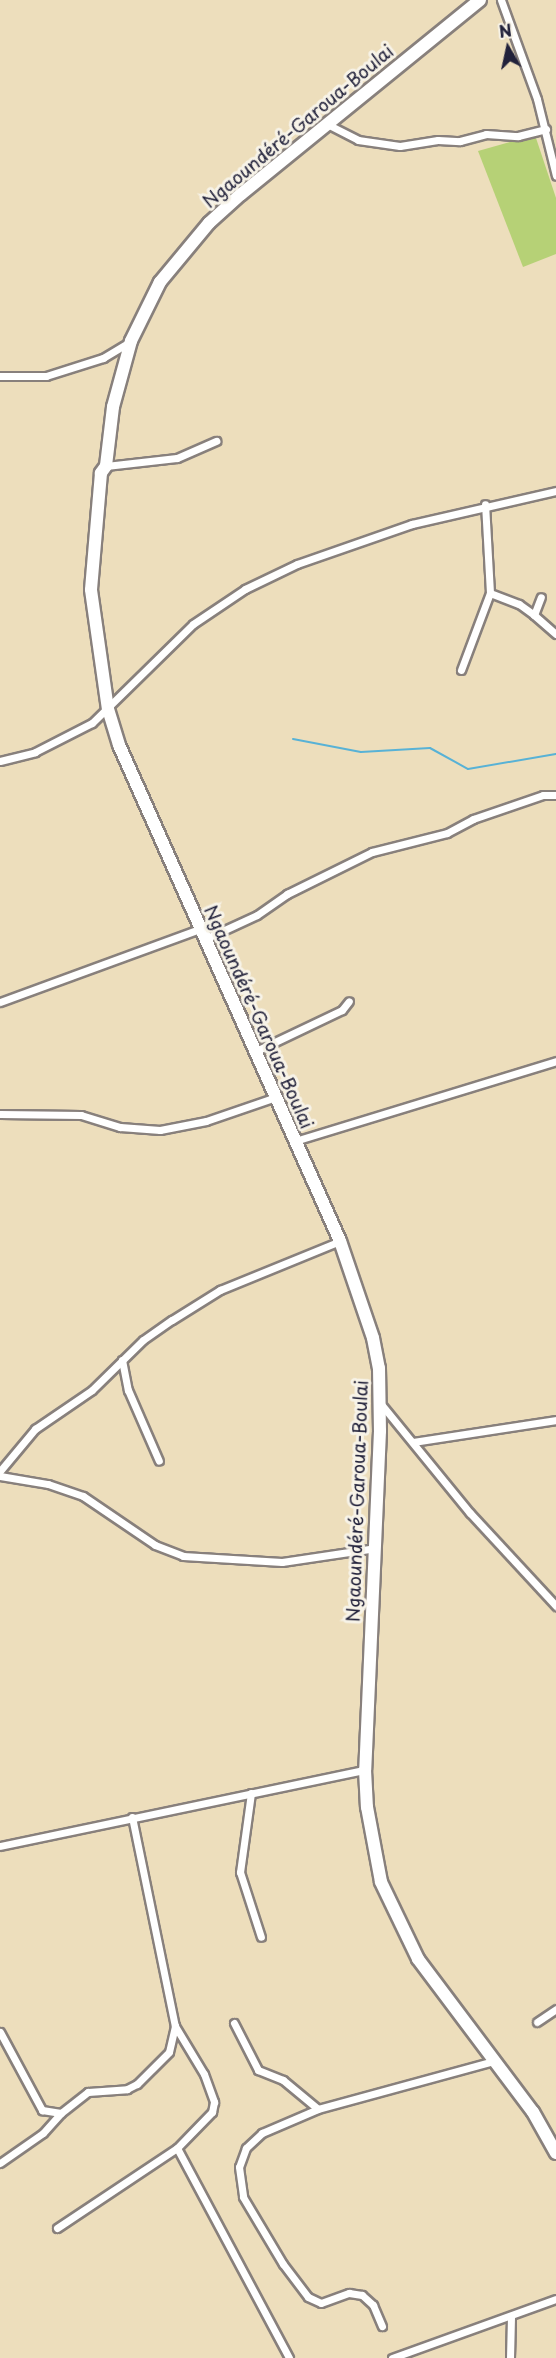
<!DOCTYPE html>
<meta charset="utf-8">
<style>
body{margin:0}
#map{position:relative;width:556px;height:2358px;overflow:hidden;background:#eddebc;font-family:"Playpen Sans",sans-serif}
div>[style]{position:absolute}
[style*='--x']{left:calc(var(--x)*1px);top:calc(var(--y)*1px);width:calc(var(--w)*1px);rotate:calc(var(--a)*1deg)}
.green>*{inset:0;background:#b6d176}
.stream>*{height:2px;margin:-1px;padding:0 1px;transform-origin:1px;border-radius:1px;background:#58b2d6}
.roads{filter:drop-shadow(2px 0 #88807c) drop-shadow(-2px 0 #88807c) drop-shadow(0 2px #88807c) drop-shadow(0 -2px #88807c)}
.street>*{height:7px;margin:-3.5px;padding:0 3.5px;transform-origin:3.5px;border-radius:3.5px;background:#fff}
.highway>*{height:12px;margin:-6px;padding:0 6px;transform-origin:6px;border-radius:6px;background:#fff}
span{translate:-50% -50%;white-space:nowrap;text-align:center;line-height:1.15;-webkit-text-stroke:6px #f7f3e8;paint-order:stroke}
.street-label{font-size:18px;color:#22223b}
.north{position:absolute;left:478px;top:18px;width:60px;height:60px;-webkit-text-stroke:4px #f7f3e8;paint-order:stroke;rotate:351deg;font-size:16px;font-weight:700;line-height:24px;text-align:center;color:#22223b}
.north::after{content:'';display:block;margin:auto;width:21px;height:27px;background:#22223b;clip-path:polygon(50% 0,100% 100%,50% 72%,0 100%)}
</style>
<div id="map">
<div class="green">
<div style="clip-path:polygon(535px 135px,556px 198px,556px 254px,523px 267px,478px 151px)"></div>
</div>
<div class="stream">
<div style="--x:293;--y:739;--w:69;--a:10.8"></div>
<div style="--x:361;--y:752;--w:69;--a:-3.3"></div>
<div style="--x:430;--y:748;--w:43;--a:28.9"></div>
<div style="--x:468;--y:769;--w:89;--a:-9.7"></div>
</div>
<div class="roads">
<div class="street">
<div style="--x:501;--y:0;--w:105;--a:70"></div>
<div style="--x:537;--y:99;--w:79;--a:76.1"></div>
<div style="--x:327;--y:124;--w:35;--a:27"></div>
<div style="--x:358;--y:140;--w:42;--a:8.1"></div>
<div style="--x:400;--y:146;--w:38;--a:-9"></div>
<div style="--x:438;--y:140;--w:22;--a:3"></div>
<div style="--x:460;--y:141;--w:27;--a:-15"></div>
<div style="--x:486;--y:134;--w:32;--a:4"></div>
<div style="--x:518;--y:136;--w:29;--a:-14"></div>
<div style="--x:0;--y:376;--w:46;--a:0"></div>
<div style="--x:46;--y:376;--w:60;--a:-17.5"></div>
<div style="--x:103;--y:358;--w:33;--a:-31"></div>
<div style="--x:106;--y:466;--w:71;--a:-6.4"></div>
<div style="--x:177;--y:458;--w:43;--a:-23.6"></div>
<div style="--x:490;--y:593;--w:31;--a:21"></div>
<div style="--x:519;--y:604;--w:19;--a:36"></div>
<div style="--x:534;--y:615;--w:19;--a:-69"></div>
<div style="--x:534;--y:615;--w:29;--a:41"></div>
<div style="--x:461;--y:670;--w:82;--a:-69.4"></div>
<div style="--x:490;--y:593;--w:89;--a:-93.2"></div>
<div style="--x:0;--y:761;--w:36;--a:-14"></div>
<div style="--x:35;--y:752;--w:64;--a:-27"></div>
<div style="--x:92;--y:723;--w:141;--a:-44.4"></div>
<div style="--x:193;--y:624;--w:63;--a:-33.9"></div>
<div style="--x:245;--y:589;--w:58;--a:-25.7"></div>
<div style="--x:297;--y:564;--w:122;--a:-19.2"></div>
<div style="--x:412;--y:524;--w:148;--a:-12.9"></div>
<div style="--x:205;--y:939;--w:57;--a:-24.8"></div>
<div style="--x:257;--y:915;--w:37;--a:-35"></div>
<div style="--x:287;--y:894;--w:95;--a:-26.3"></div>
<div style="--x:372;--y:852;--w:77;--a:-14.2"></div>
<div style="--x:447;--y:833;--w:30;--a:-28"></div>
<div style="--x:473;--y:819;--w:74;--a:-18.9"></div>
<div style="--x:543;--y:795;--w:13;--a:0"></div>
<div style="--x:0;--y:1002;--w:213;--a:-20.1"></div>
<div style="--x:256;--y:1051;--w:95;--a:-25.5"></div>
<div style="--x:342;--y:1010;--w:11;--a:-52"></div>
<div style="--x:0;--y:1114;--w:81;--a:0.7"></div>
<div style="--x:81;--y:1115;--w:41;--a:17.1"></div>
<div style="--x:120;--y:1127;--w:40;--a:4.3"></div>
<div style="--x:160;--y:1130;--w:47;--a:-11.1"></div>
<div style="--x:206;--y:1121;--w:74;--a:-18.9"></div>
<div style="--x:295;--y:1141;--w:273;--a:-17"></div>
<div style="--x:122;--y:1360;--w:31;--a:79"></div>
<div style="--x:128;--y:1390;--w:77;--a:66.4"></div>
<div style="--x:381;--y:1404;--w:141;--a:50.8"></div>
<div style="--x:470;--y:1513;--w:127;--a:47.2"></div>
<div style="--x:413;--y:1442;--w:145;--a:-8.7"></div>
<div style="--x:0;--y:1471;--w:55;--a:-50.2"></div>
<div style="--x:35;--y:1429;--w:69;--a:-34.4"></div>
<div style="--x:92;--y:1390;--w:71;--a:-44.4"></div>
<div style="--x:143;--y:1340;--w:35;--a:-35"></div>
<div style="--x:172;--y:1320;--w:57;--a:-32"></div>
<div style="--x:220;--y:1290;--w:130;--a:-22.2"></div>
<div style="--x:0;--y:1476;--w:49;--a:9.5"></div>
<div style="--x:48;--y:1484;--w:37;--a:19"></div>
<div style="--x:83;--y:1496;--w:87;--a:34.2"></div>
<div style="--x:155;--y:1545;--w:30;--a:21"></div>
<div style="--x:183;--y:1556;--w:99;--a:3.5"></div>
<div style="--x:282;--y:1562;--w:95;--a:-8.5"></div>
<div style="--x:251;--y:1793;--w:80;--a:97.9"></div>
<div style="--x:240;--y:1872;--w:68;--a:72.1"></div>
<div style="--x:132;--y:1817;--w:213;--a:78.4"></div>
<div style="--x:175;--y:2026;--w:56;--a:58.9"></div>
<div style="--x:204;--y:2074;--w:30;--a:70"></div>
<div style="--x:214;--y:2102;--w:10;--a:101"></div>
<div style="--x:212;--y:2112;--w:50;--a:134.2"></div>
<div style="--x:177;--y:2148;--w:238;--a:61.9"></div>
<div style="--x:0;--y:1846;--w:373;--a:-11.8"></div>
<div style="--x:537;--y:2022;--w:23;--a:-34"></div>
<div style="--x:234;--y:2023;--w:53;--a:62.9"></div>
<div style="--x:258;--y:2070;--w:27;--a:22"></div>
<div style="--x:283;--y:2080;--w:45;--a:39.6"></div>
<div style="--x:318;--y:2109;--w:61;--a:156.8"></div>
<div style="--x:262;--y:2133;--w:22;--a:137"></div>
<div style="--x:246;--y:2148;--w:20;--a:110"></div>
<div style="--x:239;--y:2167;--w:30;--a:82"></div>
<div style="--x:243;--y:2197;--w:78;--a:59.2"></div>
<div style="--x:283;--y:2264;--w:41;--a:52.9"></div>
<div style="--x:308;--y:2297;--w:14;--a:25"></div>
<div style="--x:321;--y:2303;--w:30;--a:-20"></div>
<div style="--x:349;--y:2293;--w:13;--a:9"></div>
<div style="--x:362;--y:2295;--w:15;--a:42"></div>
<div style="--x:373;--y:2305;--w:23;--a:67"></div>
<div style="--x:0;--y:2032;--w:89;--a:61.7"></div>
<div style="--x:42;--y:2110;--w:19;--a:9"></div>
<div style="--x:318;--y:2109;--w:182;--a:-15.3"></div>
<div style="--x:0;--y:2163;--w:52;--a:-34.9"></div>
<div style="--x:43;--y:2133;--w:27;--a:-48"></div>
<div style="--x:61;--y:2113;--w:34;--a:-38"></div>
<div style="--x:88;--y:2092;--w:39;--a:-4"></div>
<div style="--x:127;--y:2089;--w:11;--a:-27"></div>
<div style="--x:137;--y:2084;--w:45;--a:-45"></div>
<div style="--x:169;--y:2052;--w:27;--a:-77"></div>
<div style="--x:57;--y:2228;--w:144;--a:-33.7"></div>
<div style="--x:392;--y:2358;--w:174;--a:-19.8"></div>
<div style="--x:510;--y:2358;--w:42;--a:-88.6"></div>
</div>
<div class="highway">
<div style="--x:480;--y:0;--w:308;--a:140.9"></div>
<div style="--x:241;--y:194;--w:43;--a:137.8"></div>
<div style="--x:209;--y:223;--w:77;--a:129.7"></div>
<div style="--x:160;--y:282;--w:66;--a:116.2"></div>
<div style="--x:131;--y:341;--w:68;--a:105.3"></div>
<div style="--x:113;--y:407;--w:59;--a:96.8"></div>
<div style="--x:106;--y:466;--w:9;--a:126"></div>
<div style="--x:101;--y:473;--w:117;--a:94.9"></div>
<div style="--x:91;--y:590;--w:120;--a:81.9"></div>
<div style="--x:108;--y:709;--w:38;--a:73"></div>
<div style="--x:119;--y:745;--w:543;--a:65.98"></div>
<div style="--x:340;--y:1241;--w:102;--a:71.2"></div>
<div style="--x:373;--y:1338;--w:31;--a:79"></div>
<div style="--x:379;--y:1368;--w:63;--a:89.1"></div>
<div style="--x:380;--y:1431;--w:339;--a:92.5"></div>
<div style="--x:365;--y:1770;--w:37;--a:87"></div>
<div style="--x:367;--y:1807;--w:76;--a:79.4"></div>
<div style="--x:381;--y:1882;--w:85;--a:64.3"></div>
<div style="--x:418;--y:1959;--w:191;--a:53.1"></div>
<div style="--x:533;--y:2112;--w:47;--a:60.7"></div>
</div>
</div>
<div class="street-label">
<span style="left:298px;top:126px;rotate:-40deg">Ngaoundéré-Garoua-Boulai</span>
<span style="left:259px;top:1017px;rotate:66deg">Ngaoundéré-Garoua-Boulai</span>
<span style="left:357px;top:1501px;rotate:-88deg">Ngaoundéré-Garoua-Boulai</span>
</div>
<div class="north">N</div>
</div>
